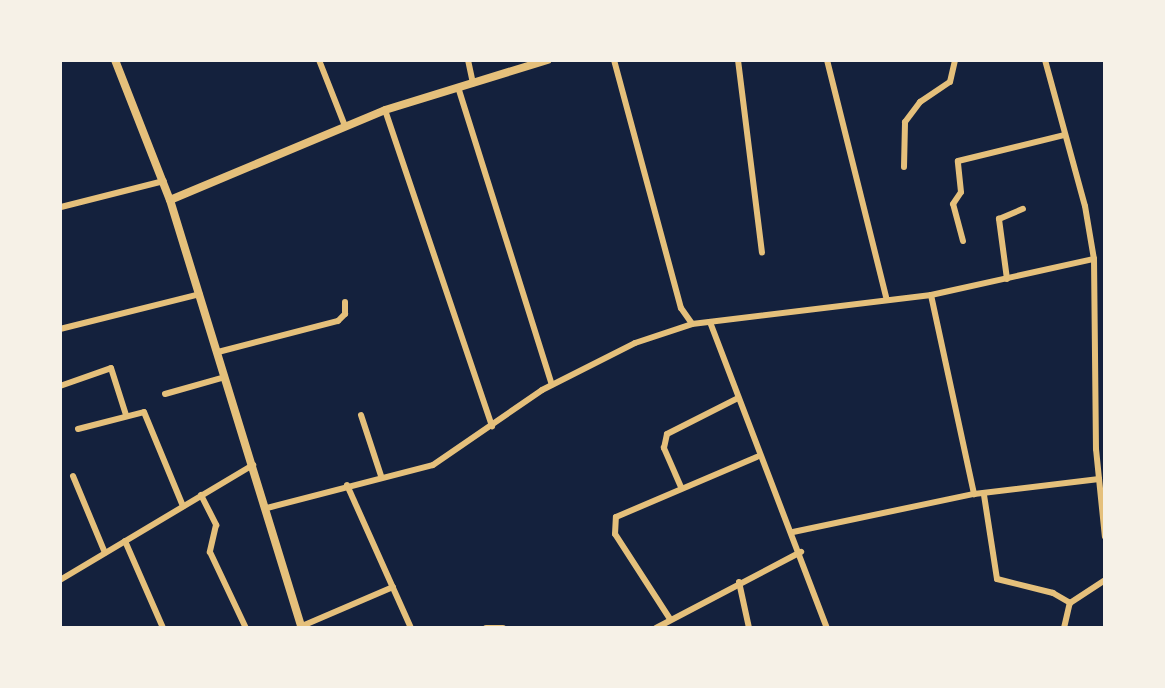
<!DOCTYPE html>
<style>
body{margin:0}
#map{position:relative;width:1165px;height:688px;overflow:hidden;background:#14213d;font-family:Manrope,sans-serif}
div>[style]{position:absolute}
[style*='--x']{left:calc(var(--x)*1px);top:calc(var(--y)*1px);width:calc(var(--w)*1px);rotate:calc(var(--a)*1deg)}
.minor>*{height:6px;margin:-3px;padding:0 3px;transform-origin:3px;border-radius:3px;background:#e5c07b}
.tertiary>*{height:8px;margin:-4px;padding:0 4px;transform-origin:4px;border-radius:4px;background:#e5c07b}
span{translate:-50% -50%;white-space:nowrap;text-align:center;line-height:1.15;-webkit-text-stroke:4.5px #f6f1e7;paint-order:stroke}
.frame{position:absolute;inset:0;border:62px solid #f6f1e7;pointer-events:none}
</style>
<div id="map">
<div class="minor">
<div style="--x:319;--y:60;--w:71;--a:68.5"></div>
<div style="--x:468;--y:60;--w:24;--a:78"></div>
<div style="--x:614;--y:60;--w:257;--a:74.9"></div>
<div style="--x:681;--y:308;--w:19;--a:55"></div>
<div style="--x:738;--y:60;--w:194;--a:82.9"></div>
<div style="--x:827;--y:60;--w:244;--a:76"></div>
<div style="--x:1045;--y:60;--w:151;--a:74.7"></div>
<div style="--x:1085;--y:206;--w:54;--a:80.4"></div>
<div style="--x:1094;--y:259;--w:190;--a:89.4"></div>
<div style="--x:1096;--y:449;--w:88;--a:84.2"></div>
<div style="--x:458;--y:87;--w:312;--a:72.5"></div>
<div style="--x:385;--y:110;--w:334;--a:71.3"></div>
<div style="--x:904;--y:167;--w:45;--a:-88.7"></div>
<div style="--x:905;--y:122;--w:25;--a:-53"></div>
<div style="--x:920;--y:102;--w:36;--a:-34"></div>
<div style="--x:950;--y:82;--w:23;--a:-77"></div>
<div style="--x:61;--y:207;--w:106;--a:-14.2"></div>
<div style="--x:963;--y:241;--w:38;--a:-105"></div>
<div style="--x:953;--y:204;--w:14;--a:-56"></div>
<div style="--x:961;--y:192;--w:31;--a:-96"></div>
<div style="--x:958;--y:161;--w:110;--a:-13.7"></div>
<div style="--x:1007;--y:279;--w:61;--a:-97.6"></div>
<div style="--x:999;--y:219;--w:26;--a:-23"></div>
<div style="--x:931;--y:295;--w:204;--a:77.8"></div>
<div style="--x:710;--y:322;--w:328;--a:69.1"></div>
<div style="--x:60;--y:329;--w:144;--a:-14"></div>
<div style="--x:218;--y:352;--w:124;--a:-14.5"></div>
<div style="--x:338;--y:321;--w:10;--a:-45"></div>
<div style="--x:345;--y:314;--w:12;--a:-90"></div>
<div style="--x:60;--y:386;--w:54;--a:-19.4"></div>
<div style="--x:111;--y:368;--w:49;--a:72.3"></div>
<div style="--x:165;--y:394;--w:62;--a:-15.8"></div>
<div style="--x:361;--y:415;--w:64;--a:71.8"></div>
<div style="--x:78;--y:429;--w:68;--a:-14.4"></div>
<div style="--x:144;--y:412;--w:102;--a:67.5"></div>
<div style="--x:73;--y:476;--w:83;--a:67.4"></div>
<div style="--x:347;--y:485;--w:157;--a:65.9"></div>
<div style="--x:681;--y:487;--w:43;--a:-113.6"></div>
<div style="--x:664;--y:448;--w:14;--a:-78"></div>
<div style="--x:667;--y:434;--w:80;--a:-26.9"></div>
<div style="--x:201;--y:495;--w:34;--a:63"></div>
<div style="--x:216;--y:525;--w:28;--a:103"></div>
<div style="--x:210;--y:552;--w:84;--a:64.7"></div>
<div style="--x:984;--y:495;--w:85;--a:81.2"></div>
<div style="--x:997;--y:579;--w:58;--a:14"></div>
<div style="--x:1053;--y:593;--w:20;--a:30"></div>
<div style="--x:267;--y:508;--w:171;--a:-14.5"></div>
<div style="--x:433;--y:465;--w:132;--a:-34.5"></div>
<div style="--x:542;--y:390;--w:104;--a:-26.8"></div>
<div style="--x:635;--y:343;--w:60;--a:-18.4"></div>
<div style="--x:692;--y:324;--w:241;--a:-6.9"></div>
<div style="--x:931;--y:295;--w:167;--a:-12.5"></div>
<div style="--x:793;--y:532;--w:185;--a:-11.9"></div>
<div style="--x:974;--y:494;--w:126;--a:-6.8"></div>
<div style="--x:125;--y:541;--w:95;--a:66.4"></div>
<div style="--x:60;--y:580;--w:225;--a:-30.8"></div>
<div style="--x:739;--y:582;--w:47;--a:77.7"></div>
<div style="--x:670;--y:619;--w:101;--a:-122.9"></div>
<div style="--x:615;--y:534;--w:17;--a:-87"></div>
<div style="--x:616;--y:517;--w:153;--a:-23.1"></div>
<div style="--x:302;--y:626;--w:99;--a:-23.2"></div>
<div style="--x:486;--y:628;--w:17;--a:0"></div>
<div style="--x:656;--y:628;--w:164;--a:-27.7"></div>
<div style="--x:1064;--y:628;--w:26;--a:-77"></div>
<div style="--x:1070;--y:603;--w:42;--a:-33.3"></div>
</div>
<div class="tertiary">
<div style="--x:115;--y:60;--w:150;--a:68.6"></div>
<div style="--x:170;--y:200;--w:448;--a:72.9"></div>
<div style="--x:170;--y:200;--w:233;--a:-22.7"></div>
<div style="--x:385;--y:110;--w:170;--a:-17.1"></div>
</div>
<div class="frame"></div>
</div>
